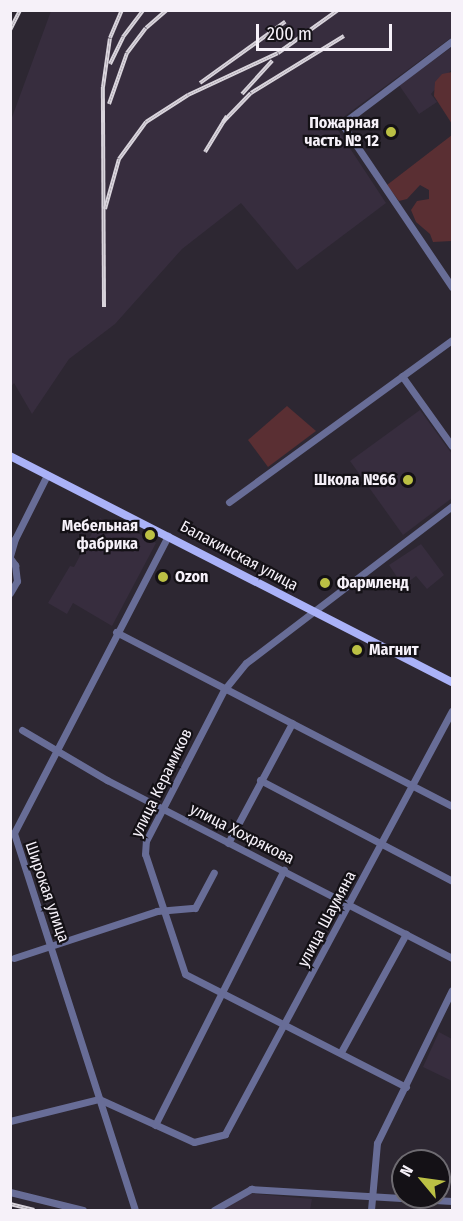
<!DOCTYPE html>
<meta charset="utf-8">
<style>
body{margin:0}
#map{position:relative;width:463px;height:1221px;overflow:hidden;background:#2d2732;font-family:"Fira Sans Condensed",sans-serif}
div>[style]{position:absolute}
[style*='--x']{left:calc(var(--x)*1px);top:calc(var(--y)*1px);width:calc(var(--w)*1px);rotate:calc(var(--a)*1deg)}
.built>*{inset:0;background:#372d3e}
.green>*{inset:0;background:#5a2f33}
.minor>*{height:7px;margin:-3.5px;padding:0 3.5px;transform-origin:3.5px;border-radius:3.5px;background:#686d97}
.major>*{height:8px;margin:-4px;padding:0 4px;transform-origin:4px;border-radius:4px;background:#aab2f8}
.rail>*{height:4px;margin-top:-2px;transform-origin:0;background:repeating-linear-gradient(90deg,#141116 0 4.5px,#d9d4dc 0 9px);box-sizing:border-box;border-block:2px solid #d9d4dc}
.dots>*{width:16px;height:16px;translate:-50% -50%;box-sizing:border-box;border:3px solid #141116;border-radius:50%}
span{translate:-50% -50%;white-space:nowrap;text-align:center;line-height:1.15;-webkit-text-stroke:4.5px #141116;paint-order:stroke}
.poi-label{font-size:16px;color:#f6f1f9;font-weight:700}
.right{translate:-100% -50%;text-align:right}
.left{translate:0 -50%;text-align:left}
.street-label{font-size:16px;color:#f6f1f9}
.frame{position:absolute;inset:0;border:12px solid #f6f1f9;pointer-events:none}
.north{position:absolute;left:391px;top:1149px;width:60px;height:60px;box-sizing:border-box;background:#141116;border:2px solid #6e6b71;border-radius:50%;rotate:299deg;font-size:16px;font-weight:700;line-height:24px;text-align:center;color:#f6f1f9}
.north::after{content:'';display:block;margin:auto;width:21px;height:27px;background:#bbc044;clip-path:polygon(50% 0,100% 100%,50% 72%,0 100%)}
.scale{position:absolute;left:256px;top:24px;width:136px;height:27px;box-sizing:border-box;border:3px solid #f6f1f9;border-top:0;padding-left:8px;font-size:18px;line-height:21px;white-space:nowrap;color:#f6f1f9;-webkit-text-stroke:4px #141116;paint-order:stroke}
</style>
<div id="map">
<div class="built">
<div style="clip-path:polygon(51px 11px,452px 11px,452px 37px,334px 124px,386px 203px,297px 270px,241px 203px,182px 249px,115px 324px,69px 359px,32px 414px,14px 383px,11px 387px,11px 120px)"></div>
<div style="clip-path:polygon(452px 47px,452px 69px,431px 94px,437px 102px,419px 114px,399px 85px)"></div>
<div style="clip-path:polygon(420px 410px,452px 454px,452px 498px,403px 535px,350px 461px)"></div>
<div style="clip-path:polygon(100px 518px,113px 525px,116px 521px,156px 543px,112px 626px,73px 603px,67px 614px,48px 603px,70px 566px,74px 567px)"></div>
<div style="clip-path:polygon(421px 544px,444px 575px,427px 589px,416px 576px,403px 586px,389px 565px)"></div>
<div style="clip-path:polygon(439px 1032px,452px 1039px,452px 1081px,423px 1067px)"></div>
<div style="clip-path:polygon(247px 1193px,312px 1199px,310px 1210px,219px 1210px)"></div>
</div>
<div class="green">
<div style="clip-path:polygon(452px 72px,452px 124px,434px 96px,435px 82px,442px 74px)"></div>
<div style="clip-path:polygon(452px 135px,452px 241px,433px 242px,430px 234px,416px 222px,411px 210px,417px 201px,429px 199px,429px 190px,420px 185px,407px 199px,399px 201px,387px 185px)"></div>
<div style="clip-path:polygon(287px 406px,316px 431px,268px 467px,248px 440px)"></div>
</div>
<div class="minor">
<div style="--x:452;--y:41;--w:138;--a:143"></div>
<div style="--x:342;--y:124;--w:197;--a:56"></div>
<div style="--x:402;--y:376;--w:86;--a:54.5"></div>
<div style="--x:229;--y:502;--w:276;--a:-36"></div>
<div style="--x:10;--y:556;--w:18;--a:-74"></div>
<div style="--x:15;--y:539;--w:72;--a:-63.4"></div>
<div style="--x:10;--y:558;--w:9;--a:54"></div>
<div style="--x:15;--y:565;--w:16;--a:83"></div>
<div style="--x:17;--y:581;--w:14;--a:120"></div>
<div style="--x:116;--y:632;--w:378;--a:27.4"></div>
<div style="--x:22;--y:730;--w:99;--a:30.5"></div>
<div style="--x:107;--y:780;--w:388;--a:27.3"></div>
<div style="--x:260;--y:780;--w:217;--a:27.7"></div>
<div style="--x:228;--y:843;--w:136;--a:-61.9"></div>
<div style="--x:14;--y:958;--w:151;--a:-18.2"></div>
<div style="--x:157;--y:911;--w:38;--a:-5"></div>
<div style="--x:195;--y:908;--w:40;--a:-62"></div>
<div style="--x:341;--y:1052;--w:135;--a:-61.2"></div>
<div style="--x:406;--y:1087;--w:248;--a:-152.9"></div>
<div style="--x:185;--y:974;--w:126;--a:-108.4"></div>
<div style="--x:145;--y:854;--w:13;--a:-86"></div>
<div style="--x:146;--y:841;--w:170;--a:-62.7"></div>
<div style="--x:224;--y:690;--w:35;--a:-51"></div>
<div style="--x:246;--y:663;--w:259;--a:-37.3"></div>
<div style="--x:10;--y:1121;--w:92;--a:-13.9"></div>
<div style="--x:99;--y:1099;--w:104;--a:24.4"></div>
<div style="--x:194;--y:1142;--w:32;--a:-14"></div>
<div style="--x:225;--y:1134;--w:480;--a:-61.8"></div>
<div style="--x:155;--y:1125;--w:286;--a:-63.2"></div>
<div style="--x:10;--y:1192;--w:75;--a:13.9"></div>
<div style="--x:135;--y:1210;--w:396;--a:-107.8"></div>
<div style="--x:14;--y:833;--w:335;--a:-62.6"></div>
<div style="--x:214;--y:1210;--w:43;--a:-29.6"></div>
<div style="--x:251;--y:1189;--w:201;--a:3.4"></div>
<div style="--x:371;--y:1210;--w:67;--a:-84.9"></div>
<div style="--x:377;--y:1143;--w:170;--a:-63.9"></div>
</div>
<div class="major">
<div style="--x:10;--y:456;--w:496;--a:27.1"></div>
</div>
<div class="rail">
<div style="--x:10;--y:30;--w:22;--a:-63"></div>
<div style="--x:110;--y:64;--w:30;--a:-64"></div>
<div style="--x:123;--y:37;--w:34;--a:-53"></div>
<div style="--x:200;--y:83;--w:105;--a:-35.7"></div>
<div style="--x:242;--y:94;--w:45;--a:-47.7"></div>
<div style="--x:109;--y:104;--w:54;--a:-70.6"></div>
<div style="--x:127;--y:53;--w:31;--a:-53"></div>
<div style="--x:146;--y:28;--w:28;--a:-41"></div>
<div style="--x:223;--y:122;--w:40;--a:-46"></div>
<div style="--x:251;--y:93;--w:109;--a:-31.5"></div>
<div style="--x:205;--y:152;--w:42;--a:-58.6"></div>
<div style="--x:105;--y:209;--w:52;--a:-74.4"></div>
<div style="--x:119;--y:159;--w:46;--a:-53.9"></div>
<div style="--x:146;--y:122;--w:50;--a:-32.7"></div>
<div style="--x:188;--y:95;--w:99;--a:-25"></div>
<div style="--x:278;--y:53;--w:74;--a:-35.6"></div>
<div style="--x:104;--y:307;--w:220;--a:-90.3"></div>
<div style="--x:103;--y:87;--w:49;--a:-81.9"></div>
<div style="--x:110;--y:38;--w:30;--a:-67"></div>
<div style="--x:10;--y:1204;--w:25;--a:14"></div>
</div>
<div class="dots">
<div style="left:391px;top:132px;background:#bbc044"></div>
<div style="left:408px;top:480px;background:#bbc044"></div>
<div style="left:150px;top:535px;background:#bbc044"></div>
<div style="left:163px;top:577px;background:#bbc044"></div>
<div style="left:325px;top:583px;background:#bbc044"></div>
<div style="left:357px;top:650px;background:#bbc044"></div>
</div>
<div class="poi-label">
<span class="right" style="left:379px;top:132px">Пожарная<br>часть № 12</span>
<span class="right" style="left:396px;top:480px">Школа №66</span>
<span class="right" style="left:138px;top:535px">Мебельная<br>фабрика</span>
<span class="left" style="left:175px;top:577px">Ozon</span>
<span class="left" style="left:337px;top:583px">Фармленд</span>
<span class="left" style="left:369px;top:650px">Магнит</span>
</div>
<div class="street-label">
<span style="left:239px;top:556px;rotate:28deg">Балакинская улица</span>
<span style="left:162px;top:783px;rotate:-64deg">улица Керамиков</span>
<span style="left:242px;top:834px;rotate:27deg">улица Хохрякова</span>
<span style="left:47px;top:892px;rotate:71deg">Широкая улица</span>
<span style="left:327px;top:919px;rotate:-62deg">улица Шаумяна</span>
</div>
<div class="frame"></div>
<div class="north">N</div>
<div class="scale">200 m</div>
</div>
